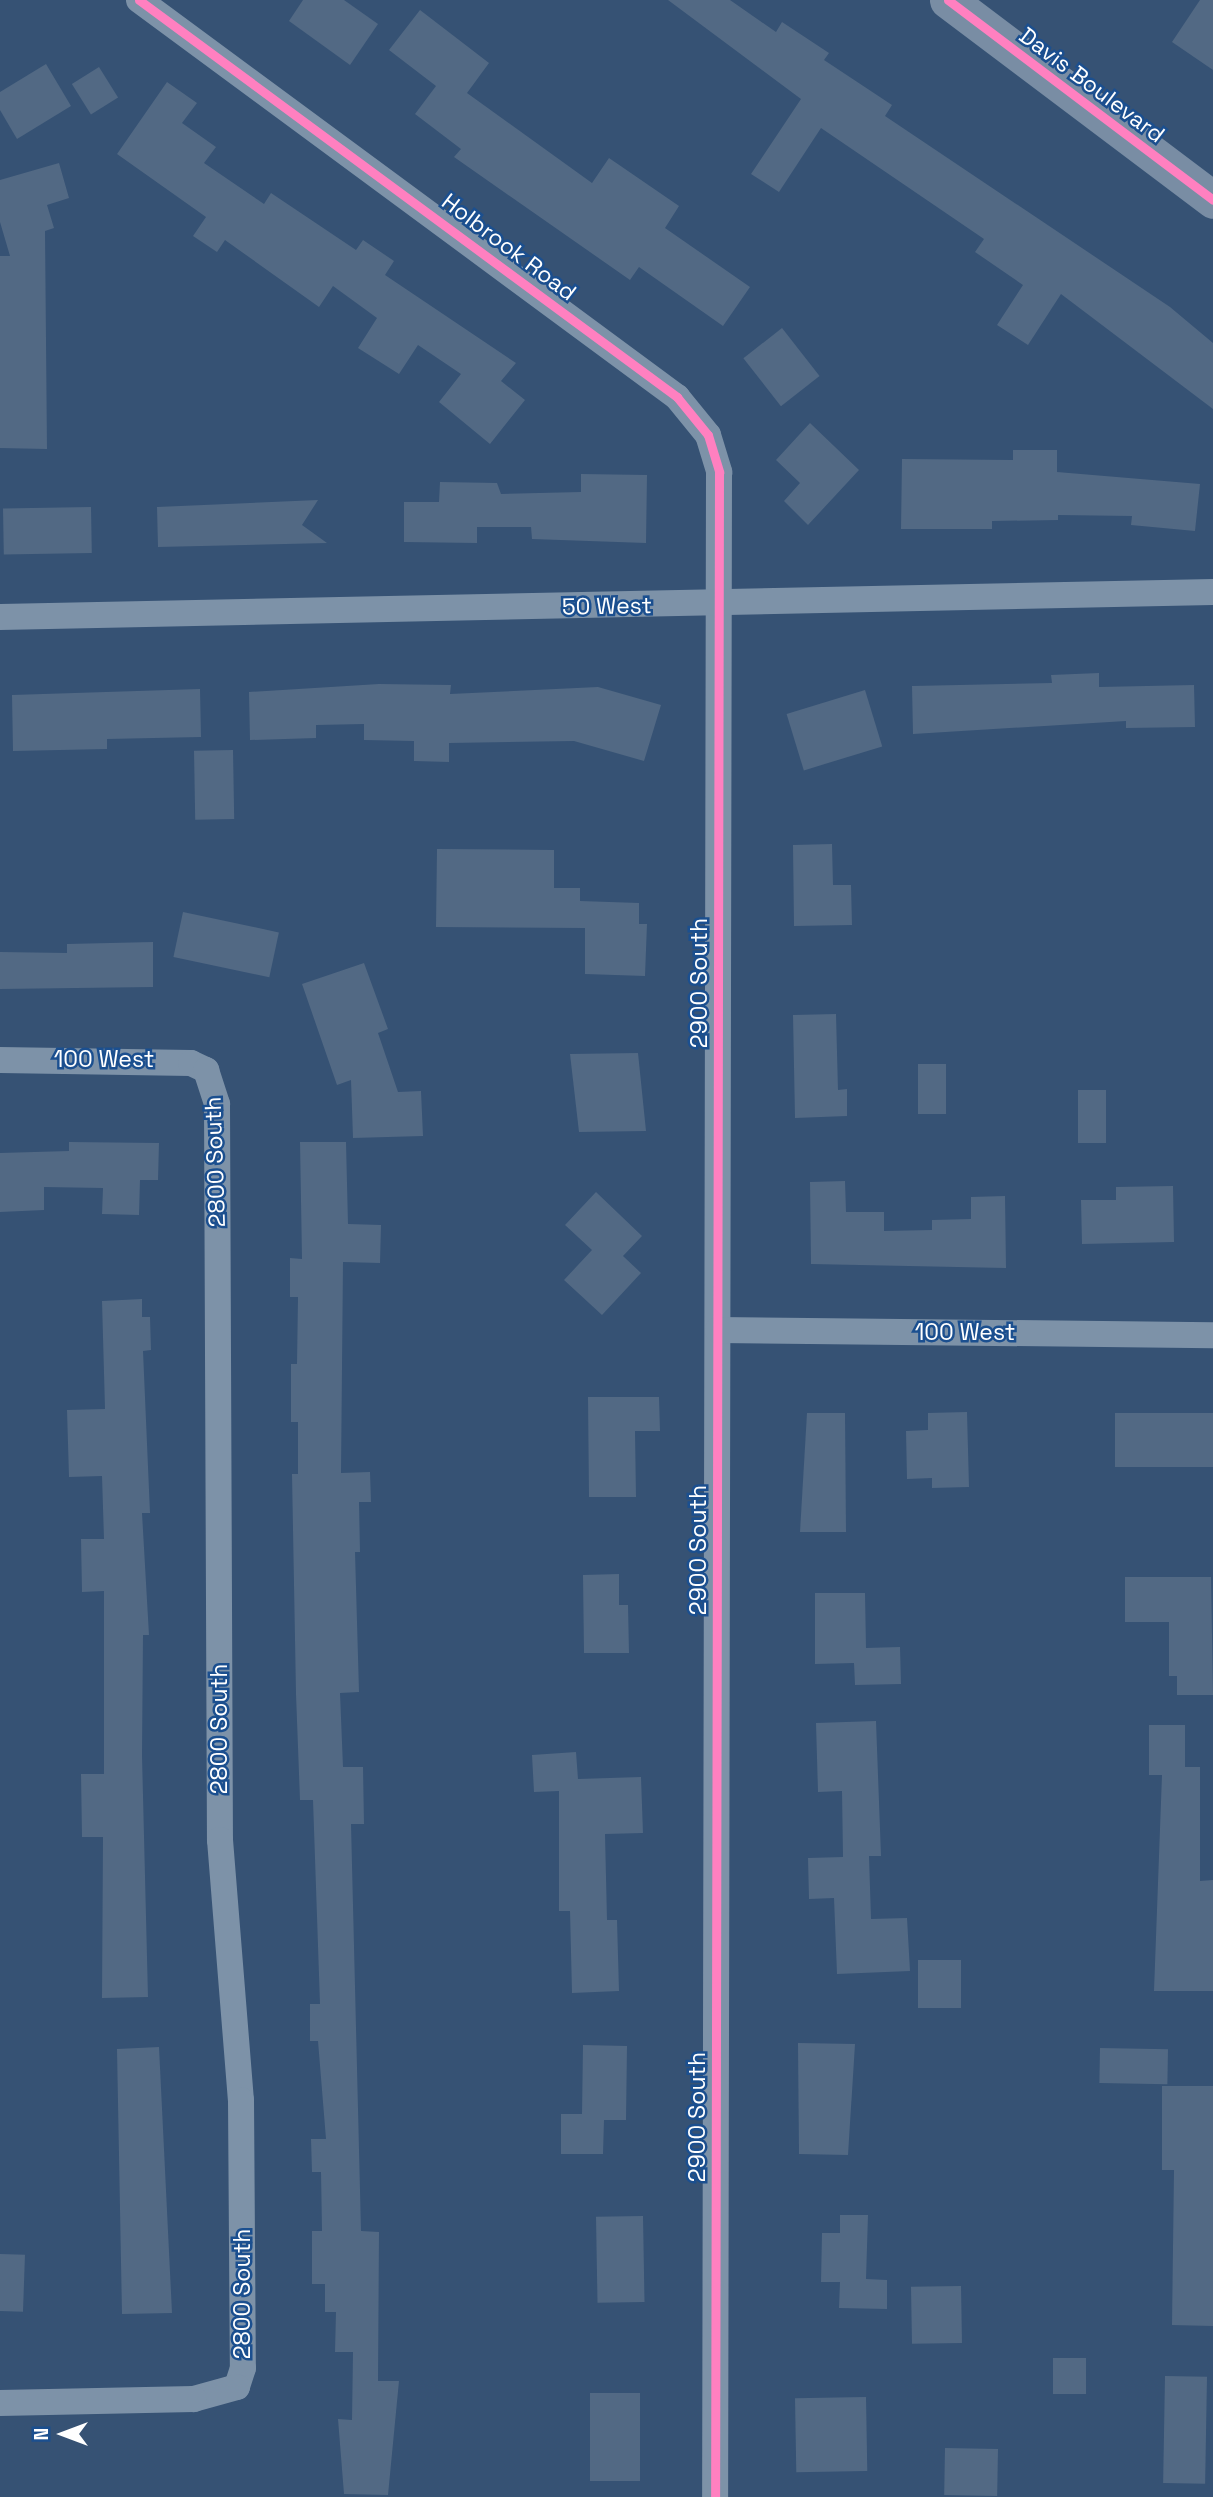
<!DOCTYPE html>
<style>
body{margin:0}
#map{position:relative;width:1213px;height:2497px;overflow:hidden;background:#365274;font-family:"Space Grotesk",sans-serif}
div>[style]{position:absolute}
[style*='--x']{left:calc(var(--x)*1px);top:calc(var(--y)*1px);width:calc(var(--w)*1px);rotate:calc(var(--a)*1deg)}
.building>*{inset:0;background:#526984;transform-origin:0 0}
.street>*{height:26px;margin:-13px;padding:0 13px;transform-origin:13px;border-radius:13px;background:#7d92a8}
.secondary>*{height:37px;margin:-18.5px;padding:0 18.5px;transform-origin:18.5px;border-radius:18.5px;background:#798da4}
.cycleway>*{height:9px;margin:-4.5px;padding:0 4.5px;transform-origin:4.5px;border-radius:4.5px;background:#ff80c0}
span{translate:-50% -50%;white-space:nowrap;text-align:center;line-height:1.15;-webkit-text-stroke:5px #1b4f8f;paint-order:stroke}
.street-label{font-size:23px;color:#fff}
.north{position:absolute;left:28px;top:2399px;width:70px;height:70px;-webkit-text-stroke:5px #1b4f8f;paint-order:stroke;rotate:270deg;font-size:19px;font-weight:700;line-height:28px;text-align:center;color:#fff}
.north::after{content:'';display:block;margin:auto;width:24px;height:32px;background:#fff;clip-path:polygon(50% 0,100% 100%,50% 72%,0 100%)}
</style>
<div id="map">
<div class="building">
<div style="clip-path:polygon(303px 0,344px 0,378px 24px,350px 65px,289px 21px)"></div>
<div style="clip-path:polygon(668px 0,730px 0,776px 32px,782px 22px,829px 53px,824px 60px,892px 105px,885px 116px,1170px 307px,1213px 343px,1213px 409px,1061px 294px,1028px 345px,997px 325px,1023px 285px,975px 252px,984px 239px,821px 128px,779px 192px,751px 174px,801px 99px)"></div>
<div style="clip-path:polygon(1200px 0,1213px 0,1213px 70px,1172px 42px)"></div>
<div style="clip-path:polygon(420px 10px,489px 63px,467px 93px,592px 183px,609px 158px,679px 206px,665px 228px,750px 287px,723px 326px,639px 267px,630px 280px,454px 157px,461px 149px,415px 114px,436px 86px,389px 50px)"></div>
<div style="clip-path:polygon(46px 64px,71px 106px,17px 139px,0 110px,0 92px)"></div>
<div style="left:99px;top:67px;width:36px;height:32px;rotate:58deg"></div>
<div style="clip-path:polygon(167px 82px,197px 103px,182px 123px,216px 147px,204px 163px,264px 204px,271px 193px,356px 250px,363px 240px,394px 261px,385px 275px,516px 363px,501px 381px,525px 400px,490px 444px,439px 402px,461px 374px,418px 345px,399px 374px,358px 348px,377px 318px,333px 286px,319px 307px,225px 240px,217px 252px,193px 236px,206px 217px,117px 154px)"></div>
<div style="clip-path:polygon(59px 163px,69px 198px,47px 205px,54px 228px,45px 231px,47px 449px,0 448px,0 256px,10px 256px,0 222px,0 180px)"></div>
<div style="left:782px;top:328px;width:61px;height:49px;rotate:52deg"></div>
<div style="clip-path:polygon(810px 423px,859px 470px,808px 525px,784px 501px,800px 483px,776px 460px)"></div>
<div style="clip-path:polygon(1013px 450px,1057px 450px,1057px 472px,1200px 484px,1195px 531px,1131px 525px,1132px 516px,1058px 515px,1058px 520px,992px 521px,992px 529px,901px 529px,902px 459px,1013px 460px)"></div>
<div style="clip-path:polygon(581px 474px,647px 475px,646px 543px,532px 539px,531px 527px,477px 527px,477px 543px,404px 542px,404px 502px,439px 502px,440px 482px,497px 483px,501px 494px,581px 492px)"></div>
<div style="clip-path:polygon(318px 500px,302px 525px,327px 543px,158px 547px,157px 507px)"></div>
<div style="left:91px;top:507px;width:46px;height:88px;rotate:89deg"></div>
<div style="clip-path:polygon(1099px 673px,1099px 687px,1194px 685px,1195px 727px,1126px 728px,1126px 721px,913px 734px,912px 686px,1052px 683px,1051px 675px)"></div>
<div style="clip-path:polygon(379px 684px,451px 685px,450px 694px,598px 687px,661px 705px,644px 761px,574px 741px,449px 743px,449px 762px,414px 761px,414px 741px,364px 740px,364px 724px,316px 725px,316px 738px,250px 740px,249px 692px)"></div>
<div style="clip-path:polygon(200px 689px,201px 737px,107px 739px,107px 749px,13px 751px,12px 695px)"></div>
<div style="left:865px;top:690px;width:59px;height:82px;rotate:73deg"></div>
<div style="left:233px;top:750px;width:69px;height:39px;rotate:89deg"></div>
<div style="clip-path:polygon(832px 844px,833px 885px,851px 885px,852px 925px,794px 926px,793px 845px)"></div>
<div style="clip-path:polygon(437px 849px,554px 850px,554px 888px,580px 888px,580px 901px,639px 903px,639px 924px,647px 924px,645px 976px,585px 974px,585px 928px,436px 927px)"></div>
<div style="left:183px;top:912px;width:98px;height:46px;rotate:12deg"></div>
<div style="clip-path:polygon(153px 942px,153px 987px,0 989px,0 952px,67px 953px,67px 944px)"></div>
<div style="clip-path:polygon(364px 963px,388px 1029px,378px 1033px,398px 1092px,421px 1091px,423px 1136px,353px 1138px,351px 1080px,337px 1085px,302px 984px)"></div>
<div style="clip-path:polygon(836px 1014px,838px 1090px,847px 1089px,847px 1116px,795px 1118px,793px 1015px)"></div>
<div style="clip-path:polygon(638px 1053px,646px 1131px,579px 1132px,570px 1054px)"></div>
<div style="left:918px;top:1064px;width:28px;height:50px"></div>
<div style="left:1078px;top:1090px;width:28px;height:53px"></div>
<div style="clip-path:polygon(69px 1142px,159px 1143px,158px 1180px,140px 1180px,139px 1215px,102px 1214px,103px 1188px,44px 1187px,44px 1210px,0 1212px,0 1153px,69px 1151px)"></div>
<div style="clip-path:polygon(300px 1142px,346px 1142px,348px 1224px,381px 1225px,380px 1263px,343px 1262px,341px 1473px,370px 1472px,371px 1502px,359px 1502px,360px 1552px,355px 1552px,359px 1692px,340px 1693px,343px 1767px,363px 1767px,364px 1824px,351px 1824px,361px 2231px,379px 2232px,378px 2381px,399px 2381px,388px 2495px,344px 2494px,338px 2419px,352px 2420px,353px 2352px,335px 2352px,336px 2312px,325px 2312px,325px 2284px,312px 2284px,312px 2231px,322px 2231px,321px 2172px,312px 2172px,311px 2139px,326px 2139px,318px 2041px,310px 2041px,310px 2004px,320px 2004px,313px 1800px,300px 1800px,296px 1694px,292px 1474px,298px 1474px,298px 1422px,291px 1422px,291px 1364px,297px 1364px,298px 1297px,290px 1297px,290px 1258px,302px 1259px)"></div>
<div style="clip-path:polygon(845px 1181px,846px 1212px,884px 1212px,884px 1231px,932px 1230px,932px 1220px,971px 1219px,971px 1197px,1005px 1196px,1006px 1268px,811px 1264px,810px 1182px)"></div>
<div style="clip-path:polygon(1173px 1186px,1174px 1242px,1082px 1244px,1081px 1200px,1116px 1200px,1116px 1187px)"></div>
<div style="clip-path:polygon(596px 1192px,642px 1236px,623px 1256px,641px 1273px,602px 1315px,564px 1280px,592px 1250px,565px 1225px)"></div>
<div style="clip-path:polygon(142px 1299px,142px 1317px,150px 1317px,151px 1350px,143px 1351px,150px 1513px,142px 1513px,149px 1635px,143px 1635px,142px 1755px,148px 1997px,102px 1998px,103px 1837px,82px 1837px,81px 1774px,104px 1774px,104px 1591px,82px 1592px,81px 1539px,104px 1539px,102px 1476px,69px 1477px,67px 1410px,105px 1409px,102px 1301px)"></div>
<div style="clip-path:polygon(588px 1397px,659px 1397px,660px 1431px,635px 1431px,636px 1497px,589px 1497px)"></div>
<div style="clip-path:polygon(967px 1412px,969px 1487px,932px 1488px,932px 1478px,907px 1479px,906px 1431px,928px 1430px,928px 1413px)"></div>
<div style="clip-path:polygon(807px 1413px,845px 1413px,846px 1532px,800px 1532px)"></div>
<div style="left:1213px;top:1413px;width:54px;height:98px;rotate:90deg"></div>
<div style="clip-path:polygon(619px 1574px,619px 1605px,628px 1605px,629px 1653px,584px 1653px,583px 1575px)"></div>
<div style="clip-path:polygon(1125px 1577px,1211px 1577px,1213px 1695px,1177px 1695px,1177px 1676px,1169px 1676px,1169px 1622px,1125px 1622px)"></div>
<div style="clip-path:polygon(815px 1593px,865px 1593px,866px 1648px,900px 1647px,901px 1684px,855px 1685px,854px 1663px,815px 1664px)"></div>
<div style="clip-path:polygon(876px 1721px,881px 1856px,869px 1856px,871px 1919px,907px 1918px,910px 1971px,837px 1974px,834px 1898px,809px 1899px,808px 1858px,843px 1857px,842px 1791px,818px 1792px,816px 1723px)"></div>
<div style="clip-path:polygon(1149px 1725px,1185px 1725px,1185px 1767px,1200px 1767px,1200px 1881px,1213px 1880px,1213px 1991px,1154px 1991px,1162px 1775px,1149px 1775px)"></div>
<div style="clip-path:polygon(576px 1752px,578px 1779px,641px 1777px,643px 1833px,605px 1834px,607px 1920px,617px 1920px,619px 1991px,572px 1993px,570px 1911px,559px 1911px,559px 1791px,534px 1792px,532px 1755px)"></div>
<div style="left:918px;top:1960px;width:43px;height:48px"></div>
<div style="clip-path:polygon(798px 2043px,855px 2044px,848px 2155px,799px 2154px)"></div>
<div style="clip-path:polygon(583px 2045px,627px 2046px,626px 2120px,604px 2120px,603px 2154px,561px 2154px,561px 2114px,582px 2114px)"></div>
<div style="clip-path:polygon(159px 2047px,172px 2313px,122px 2314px,117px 2049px)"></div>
<div style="left:1100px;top:2048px;width:68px;height:35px;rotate:1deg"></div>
<div style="clip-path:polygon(1162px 2086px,1213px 2086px,1213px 2326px,1172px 2325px,1174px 2170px,1162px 2170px)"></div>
<div style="clip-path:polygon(840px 2215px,868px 2215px,866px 2279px,887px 2280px,887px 2309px,839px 2308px,840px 2282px,821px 2282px,822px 2233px,840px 2233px)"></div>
<div style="left:643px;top:2216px;width:86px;height:47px;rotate:89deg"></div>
<div style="left:0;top:2254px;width:25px;height:57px;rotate:2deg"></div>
<div style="left:961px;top:2286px;width:57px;height:50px;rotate:89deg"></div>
<div style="left:1053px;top:2358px;width:33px;height:36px"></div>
<div style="left:1165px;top:2376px;width:42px;height:107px;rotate:1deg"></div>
<div style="left:590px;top:2393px;width:50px;height:88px"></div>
<div style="left:866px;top:2397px;width:74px;height:71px;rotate:89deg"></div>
<div style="left:945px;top:2448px;width:53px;height:47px;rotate:1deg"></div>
</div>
<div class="street">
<div style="--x:139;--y:0;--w:669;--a:36.42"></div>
<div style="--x:677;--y:397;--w:49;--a:50.8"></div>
<div style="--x:708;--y:435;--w:39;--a:73"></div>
<div style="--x:719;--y:472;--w:2025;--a:90.11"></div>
<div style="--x:0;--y:617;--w:1213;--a:-1.18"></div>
<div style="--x:0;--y:1060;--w:191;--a:0.9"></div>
<div style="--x:191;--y:1063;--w:17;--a:25"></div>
<div style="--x:206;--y:1070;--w:36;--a:72"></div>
<div style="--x:217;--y:1104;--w:736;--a:89.77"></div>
<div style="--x:220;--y:1840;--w:261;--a:85.4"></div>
<div style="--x:241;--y:2100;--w:268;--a:89.6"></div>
<div style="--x:243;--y:2368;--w:20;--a:108"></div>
<div style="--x:237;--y:2387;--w:45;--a:164.4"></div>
<div style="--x:194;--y:2399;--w:194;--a:178.8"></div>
<div style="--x:718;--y:1330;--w:495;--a:0.6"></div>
</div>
<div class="secondary">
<div style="--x:948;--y:0;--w:332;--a:37"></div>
</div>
<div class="cycleway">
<div style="--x:139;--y:0;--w:669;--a:36.42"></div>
<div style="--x:677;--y:397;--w:49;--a:50.8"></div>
<div style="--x:708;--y:435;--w:39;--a:73"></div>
<div style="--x:719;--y:472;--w:2025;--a:90.11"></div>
<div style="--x:948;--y:0;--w:332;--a:37"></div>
</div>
<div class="street-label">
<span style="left:1092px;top:85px;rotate:37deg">Davis Boulevard</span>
<span style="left:509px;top:247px;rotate:37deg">Holbrook Road</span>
<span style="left:607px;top:606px;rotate:-1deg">50 West</span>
<span style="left:699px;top:983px;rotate:-90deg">2900 South</span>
<span style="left:104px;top:1059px">100 West</span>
<span style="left:215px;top:1162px;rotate:-92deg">2800 South</span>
<span style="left:965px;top:1332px">100 West</span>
<span style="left:698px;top:1550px;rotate:-90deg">2900 South</span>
<span style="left:219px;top:1729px;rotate:-90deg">2800 South</span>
<span style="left:697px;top:2117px;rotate:-90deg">2900 South</span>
<span style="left:242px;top:2294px;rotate:-90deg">2800 South</span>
</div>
<div class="north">N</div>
</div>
